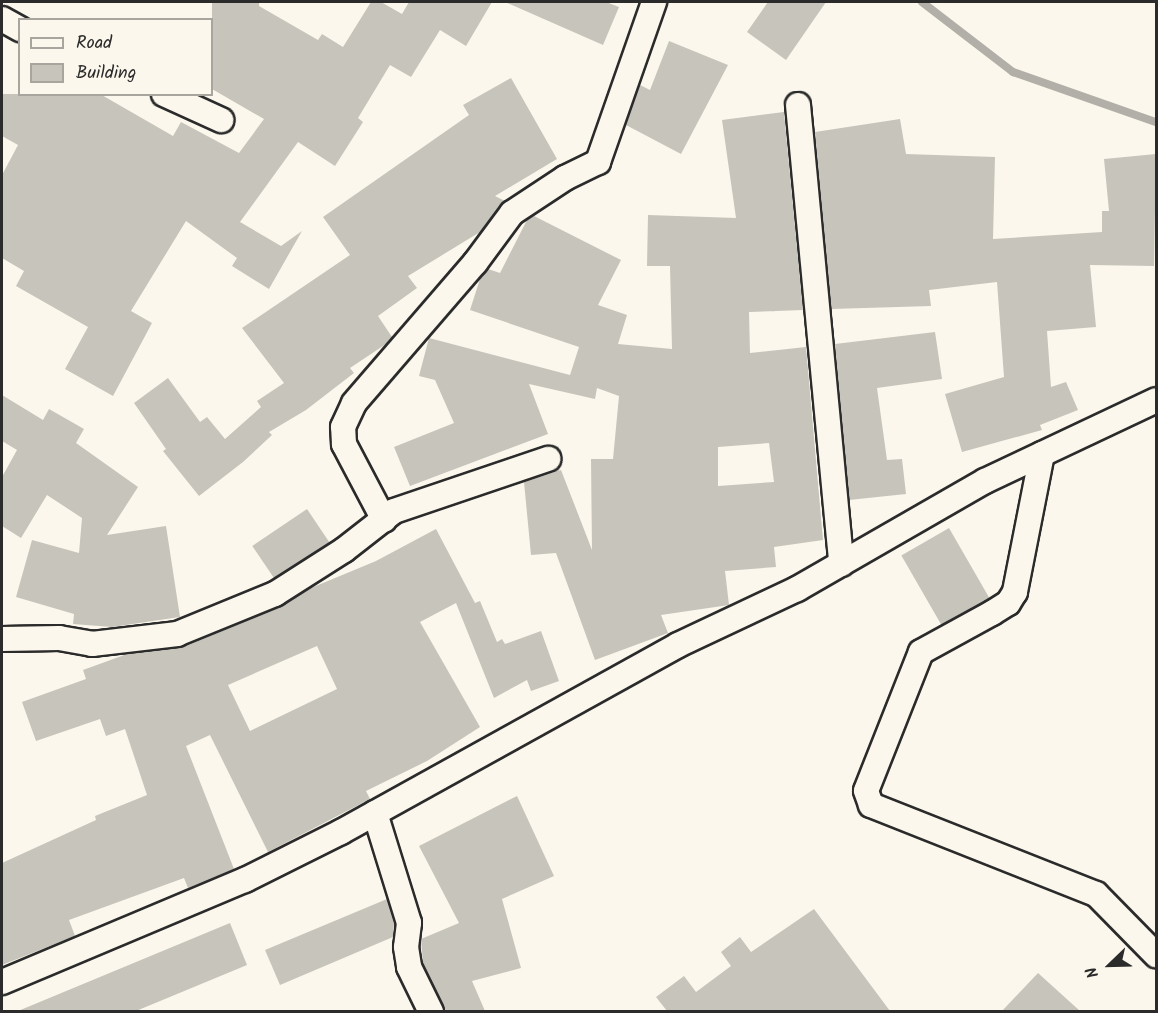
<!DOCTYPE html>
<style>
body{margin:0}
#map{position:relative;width:1158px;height:1013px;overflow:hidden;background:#fbf7ec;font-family:Kalam,sans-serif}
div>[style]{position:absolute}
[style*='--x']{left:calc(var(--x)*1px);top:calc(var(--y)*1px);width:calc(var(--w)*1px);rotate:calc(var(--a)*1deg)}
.stream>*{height:8px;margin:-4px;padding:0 4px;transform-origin:4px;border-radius:4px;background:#b1afa7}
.building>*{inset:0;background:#c7c4bc;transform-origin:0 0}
.roads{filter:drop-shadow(2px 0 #2b2b2b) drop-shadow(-2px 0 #2b2b2b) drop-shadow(0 2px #2b2b2b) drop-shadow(0 -2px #2b2b2b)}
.minor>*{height:24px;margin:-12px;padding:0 12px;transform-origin:12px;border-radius:12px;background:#fbf7ec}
span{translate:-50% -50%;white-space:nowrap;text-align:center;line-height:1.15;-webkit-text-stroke:5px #fbf7ec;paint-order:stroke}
.frame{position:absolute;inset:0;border:3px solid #2b2b2b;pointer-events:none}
.legend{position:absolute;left:18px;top:18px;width:195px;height:78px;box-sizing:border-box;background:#fbf7ec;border:2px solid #a8a59f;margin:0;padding:8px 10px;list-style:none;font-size:18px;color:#2b2b2b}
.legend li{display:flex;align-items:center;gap:12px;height:30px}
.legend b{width:30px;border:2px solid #a8a59f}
.north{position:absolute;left:1080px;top:935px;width:60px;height:60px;-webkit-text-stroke:4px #fbf7ec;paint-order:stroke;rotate:247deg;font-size:16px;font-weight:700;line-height:24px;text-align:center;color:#2b2b2b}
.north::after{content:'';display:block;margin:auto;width:21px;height:27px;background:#2b2b2b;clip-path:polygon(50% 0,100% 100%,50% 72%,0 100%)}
</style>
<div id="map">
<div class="stream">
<div style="--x:922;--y:2;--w:115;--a:37.6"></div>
<div style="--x:1013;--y:72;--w:151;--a:19.3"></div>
</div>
<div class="building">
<div style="clip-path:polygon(212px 2px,259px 2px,259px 6px,318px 40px,322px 34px,343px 47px,371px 2px,381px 2px,402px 14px,409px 2px,492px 2px,466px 46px,440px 30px,411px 77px,390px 65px,358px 118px,363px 122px,335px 166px,298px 142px,240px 222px,281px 246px,302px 231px,269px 289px,232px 266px,237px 258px,186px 221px,131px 311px,152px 323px,113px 396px,65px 369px,88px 327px,16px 286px,24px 271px,2px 258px,2px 175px,18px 145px,2px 136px,2px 94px,100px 94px,173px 136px,181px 122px,239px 153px,264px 119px,212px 89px)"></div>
<div style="clip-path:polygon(505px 2px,606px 2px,619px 7px,603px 45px)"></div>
<div style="clip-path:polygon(768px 2px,826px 2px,786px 60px,747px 32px)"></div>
<div style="clip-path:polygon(669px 41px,728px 65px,681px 154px,626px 125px,640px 85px,650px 90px)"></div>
<div style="clip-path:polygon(511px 78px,557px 159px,495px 196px,505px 201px,480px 232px,408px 276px,417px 288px,378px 316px,392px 337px,386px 344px,350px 368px,354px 373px,306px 410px,269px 432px,272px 435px,243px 462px,199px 496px,163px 451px,166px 449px,134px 403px,168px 378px,200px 422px,207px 417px,225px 439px,261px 407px,257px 401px,284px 383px,242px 328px,350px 255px,323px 217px,469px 115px,463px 105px)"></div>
<div style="clip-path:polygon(evenodd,784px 112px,803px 310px,749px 312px,750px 353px,806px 347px,823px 540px,774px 547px,776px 567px,725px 571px,729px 605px,661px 615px,668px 633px,595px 660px,556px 553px,531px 555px,524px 482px,561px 470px,592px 550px,591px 459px,613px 459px,619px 396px,597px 388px,595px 399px,529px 384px,548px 434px,410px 486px,394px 447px,454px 423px,435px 380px,419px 376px,429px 338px,570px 375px,579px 347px,470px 310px,480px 279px,488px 269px,500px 273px,527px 220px,534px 216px,621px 260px,598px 305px,627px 315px,618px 344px,672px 349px,670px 266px,647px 266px,648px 215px,736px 218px,722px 120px,784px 112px,769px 443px,774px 482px,718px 486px,718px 447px,769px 443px)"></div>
<div style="clip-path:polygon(900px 119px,906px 154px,995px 157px,993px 239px,1102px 232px,1102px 211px,1109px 211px,1104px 159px,1156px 154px,1154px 266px,1090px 265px,1096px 327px,1047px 331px,1051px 387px,1066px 382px,1078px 410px,1040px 425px,1042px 430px,962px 452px,945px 394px,1004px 377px,997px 282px,929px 290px,931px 306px,831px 309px,815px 132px)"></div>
<div style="clip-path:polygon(935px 332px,942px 379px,877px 388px,887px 460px,902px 459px,906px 494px,849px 500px,835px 344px)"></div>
<div style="clip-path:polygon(2px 395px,43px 420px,49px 409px,84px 429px,76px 443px,138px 487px,107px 535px,166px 526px,180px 617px,112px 627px,73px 624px,74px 614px,16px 597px,32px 540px,79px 553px,82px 518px,47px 495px,21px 538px,2px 526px,2px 477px,17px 450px,2px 441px)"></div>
<div style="left:307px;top:509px;width:40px;height:66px;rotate:56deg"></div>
<div style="left:949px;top:528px;width:81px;height:55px;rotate:60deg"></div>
<div style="clip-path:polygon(evenodd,436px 529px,475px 603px,480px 601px,497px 642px,502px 639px,505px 644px,541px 631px,559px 681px,531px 691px,527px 680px,494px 698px,456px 603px,420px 622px,480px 727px,427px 761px,366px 791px,370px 799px,268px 852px,210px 735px,186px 746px,234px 869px,188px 888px,184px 878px,69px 920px,75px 936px,2px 965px,2px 863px,96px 820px,95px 816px,147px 795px,125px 729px,106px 736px,100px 719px,36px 741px,22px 702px,86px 679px,83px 670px,127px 654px,184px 647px,280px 607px,311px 588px,376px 561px,436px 529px,317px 646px,337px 689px,250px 731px,228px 685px,317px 646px)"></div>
<div style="clip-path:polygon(517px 796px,554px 876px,502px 899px,521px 968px,472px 981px,485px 1011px,445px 1011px,423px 963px,421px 939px,459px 923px,419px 846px)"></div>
<div style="clip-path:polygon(387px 899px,394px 924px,393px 937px,280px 985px,265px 950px)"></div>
<div style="clip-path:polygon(814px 909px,890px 1011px,667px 1011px,656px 997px,684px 976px,696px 992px,731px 966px,721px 952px,740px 937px,751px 952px)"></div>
<div style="clip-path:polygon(230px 923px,247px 965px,136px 1011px,18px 1011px)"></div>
<div style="clip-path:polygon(1038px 973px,1080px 1011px,1002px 1011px)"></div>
</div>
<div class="roads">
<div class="minor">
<div style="--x:2;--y:19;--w:21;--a:29"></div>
<div style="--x:164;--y:94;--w:63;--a:24.5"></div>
<div style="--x:798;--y:105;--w:461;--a:84.6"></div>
<div style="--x:1042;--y:454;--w:141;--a:101.1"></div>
<div style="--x:1015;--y:592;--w:13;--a:122"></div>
<div style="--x:1008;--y:603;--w:19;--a:148"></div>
<div style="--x:992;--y:613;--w:81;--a:151.2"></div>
<div style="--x:921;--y:652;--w:149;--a:111.6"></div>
<div style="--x:866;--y:791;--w:15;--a:70"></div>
<div style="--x:871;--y:805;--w:242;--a:21.6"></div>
<div style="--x:1096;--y:894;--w:86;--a:45.5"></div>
<div style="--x:384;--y:520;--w:86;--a:-117.8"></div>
<div style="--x:344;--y:444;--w:17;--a:-93"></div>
<div style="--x:343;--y:427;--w:26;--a:-65"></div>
<div style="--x:354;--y:403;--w:185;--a:-49.2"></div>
<div style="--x:475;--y:263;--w:62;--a:-53.5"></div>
<div style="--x:512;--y:213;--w:64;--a:-33.4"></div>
<div style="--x:565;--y:178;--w:37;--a:-26"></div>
<div style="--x:598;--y:162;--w:170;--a:-70.7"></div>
<div style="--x:2;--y:639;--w:57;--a:-1"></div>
<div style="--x:59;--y:638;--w:34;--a:10"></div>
<div style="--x:92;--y:644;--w:86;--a:-6.7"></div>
<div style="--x:177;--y:634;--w:106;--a:-22.2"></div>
<div style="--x:275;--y:594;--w:82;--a:-32.5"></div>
<div style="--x:344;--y:550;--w:63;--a:-38"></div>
<div style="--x:394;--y:511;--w:163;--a:-18.7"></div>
<div style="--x:375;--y:813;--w:115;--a:72.8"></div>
<div style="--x:409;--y:923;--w:24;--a:97"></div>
<div style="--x:406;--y:947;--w:20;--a:81"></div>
<div style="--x:409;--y:967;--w:50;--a:63.9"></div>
<div style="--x:2;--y:982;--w:264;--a:-22.8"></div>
<div style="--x:245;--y:880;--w:107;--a:-26.6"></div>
<div style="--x:341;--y:832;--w:385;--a:-29"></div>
<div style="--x:678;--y:645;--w:132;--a:-25.2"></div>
<div style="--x:797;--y:589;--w:217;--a:-29.9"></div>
<div style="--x:985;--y:481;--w:189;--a:-25.3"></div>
</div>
</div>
<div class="frame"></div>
<ul class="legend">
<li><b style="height:8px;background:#fbf7ec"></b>Road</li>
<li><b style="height:16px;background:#c7c4bc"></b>Building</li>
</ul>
<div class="north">N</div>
</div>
